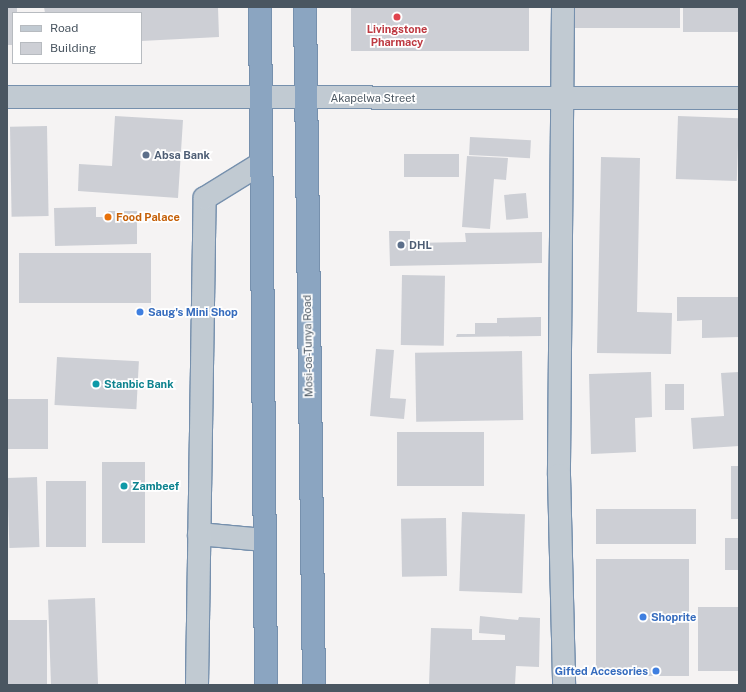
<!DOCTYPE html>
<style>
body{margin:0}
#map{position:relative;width:746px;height:692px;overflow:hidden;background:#f5f3f3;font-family:"Public Sans",sans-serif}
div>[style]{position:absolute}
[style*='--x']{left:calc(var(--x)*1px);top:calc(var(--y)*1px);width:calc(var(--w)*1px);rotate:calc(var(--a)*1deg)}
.building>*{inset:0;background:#cdcfd5;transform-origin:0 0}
.roads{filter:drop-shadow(1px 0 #7690ad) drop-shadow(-1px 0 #7690ad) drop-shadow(0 1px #7690ad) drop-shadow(0 -1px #7690ad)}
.minor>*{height:22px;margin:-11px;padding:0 11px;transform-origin:11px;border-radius:11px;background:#c1cad2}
.highway>*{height:22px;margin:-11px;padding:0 11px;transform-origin:11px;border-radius:11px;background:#8ba5c1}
.dots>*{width:11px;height:11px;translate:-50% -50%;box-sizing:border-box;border:2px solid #fff;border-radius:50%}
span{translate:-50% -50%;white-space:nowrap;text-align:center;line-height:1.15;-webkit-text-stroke:3.5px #fff;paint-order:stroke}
.health-label{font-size:11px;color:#be3a42;font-weight:700}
.street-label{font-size:11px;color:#4a5661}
.service-label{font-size:11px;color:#4e5e75;font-weight:700}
.left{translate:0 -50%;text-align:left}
.food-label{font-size:11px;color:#c56008;font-weight:700}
.shop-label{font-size:11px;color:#366cbe;font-weight:700}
.right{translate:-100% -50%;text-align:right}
.culture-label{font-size:11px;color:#0d838f;font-weight:700}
.frame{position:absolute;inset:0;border:8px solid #4a5661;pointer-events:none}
.legend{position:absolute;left:12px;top:12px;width:130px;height:52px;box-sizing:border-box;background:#fff;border:1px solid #b7bbc0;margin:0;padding:5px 7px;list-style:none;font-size:12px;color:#4a5661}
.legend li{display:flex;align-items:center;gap:8px;height:20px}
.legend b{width:20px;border:1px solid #b7bbc0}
</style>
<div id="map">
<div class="building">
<div style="clip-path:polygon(7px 7px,17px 7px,17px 13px,13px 13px,13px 45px,7px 45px)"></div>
<div style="clip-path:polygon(44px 7px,218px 7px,219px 37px,141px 41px,141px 13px,45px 13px)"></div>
<div style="left:351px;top:7px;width:178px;height:44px"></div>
<div style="left:573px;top:7px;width:107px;height:21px"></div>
<div style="left:683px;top:7px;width:55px;height:25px"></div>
<div style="clip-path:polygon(115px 116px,183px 120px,178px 198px,78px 191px,79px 164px,112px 166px)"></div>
<div style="left:678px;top:116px;width:61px;height:63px;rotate:2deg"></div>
<div style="left:47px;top:126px;width:90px;height:37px;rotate:89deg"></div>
<div style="left:470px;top:137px;width:61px;height:18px;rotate:3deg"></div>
<div style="left:404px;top:154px;width:55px;height:23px"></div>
<div style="clip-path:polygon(467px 156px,508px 158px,506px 180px,494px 179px,490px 229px,462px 227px)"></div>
<div style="clip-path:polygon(601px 157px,640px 158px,637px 312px,672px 313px,671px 354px,597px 353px)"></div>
<div style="left:526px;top:193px;width:25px;height:22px;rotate:85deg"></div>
<div style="clip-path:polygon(96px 207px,96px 217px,108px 217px,108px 211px,137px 211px,137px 244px,55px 246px,54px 208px)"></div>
<div style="clip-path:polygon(389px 231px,410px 231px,410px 243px,466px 242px,465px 233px,542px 232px,542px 263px,390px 266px)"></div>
<div style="left:19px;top:253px;width:132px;height:50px"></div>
<div style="left:402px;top:275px;width:43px;height:70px;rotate:1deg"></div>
<div style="clip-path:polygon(677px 297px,739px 297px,739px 337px,702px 338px,702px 320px,677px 321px)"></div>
<div style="clip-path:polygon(541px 317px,541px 336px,456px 337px,457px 334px,475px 334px,475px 323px,497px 323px,497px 318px)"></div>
<div style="clip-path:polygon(376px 349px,394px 350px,390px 398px,406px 399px,404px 419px,370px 416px)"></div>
<div style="left:522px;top:351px;width:69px;height:107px;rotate:89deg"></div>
<div style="left:57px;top:357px;width:82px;height:48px;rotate:3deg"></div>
<div style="clip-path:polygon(651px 372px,652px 417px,635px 418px,636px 452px,591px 454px,589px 374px)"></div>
<div style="clip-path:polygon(739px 372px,739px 446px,693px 449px,691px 418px,724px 416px,721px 373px)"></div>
<div style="left:684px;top:384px;width:26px;height:19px;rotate:90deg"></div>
<div style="left:7px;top:399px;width:41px;height:50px"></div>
<div style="left:397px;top:432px;width:87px;height:54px"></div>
<div style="left:145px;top:462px;width:81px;height:43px;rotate:90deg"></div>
<div style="left:731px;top:466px;width:8px;height:53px"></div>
<div style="left:37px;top:477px;width:70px;height:30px;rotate:88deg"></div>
<div style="left:86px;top:481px;width:66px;height:40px;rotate:90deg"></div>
<div style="left:696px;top:509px;width:35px;height:100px;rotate:90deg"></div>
<div style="left:462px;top:512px;width:63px;height:79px;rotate:2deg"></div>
<div style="left:446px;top:518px;width:58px;height:45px;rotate:89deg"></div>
<div style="left:725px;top:538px;width:14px;height:32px"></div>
<div style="left:596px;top:559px;width:93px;height:117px"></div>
<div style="left:95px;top:598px;width:87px;height:47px;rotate:88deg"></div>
<div style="left:698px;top:607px;width:41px;height:64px"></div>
<div style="clip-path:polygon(480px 616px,518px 620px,519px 617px,540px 618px,539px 667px,516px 666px,515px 685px,429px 685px,431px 628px,472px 629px,472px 640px,505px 640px,505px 635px,479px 633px)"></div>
<div style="left:7px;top:620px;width:40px;height:65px"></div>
</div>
<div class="roads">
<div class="minor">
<div style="--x:563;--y:7;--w:468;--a:90.5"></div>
<div style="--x:559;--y:475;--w:210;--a:88.6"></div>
<div style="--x:7;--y:97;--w:732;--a:0.08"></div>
<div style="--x:199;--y:534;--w:65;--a:5.3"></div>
<div style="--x:197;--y:685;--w:487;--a:-89.1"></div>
<div style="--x:205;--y:198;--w:65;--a:-31.7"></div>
</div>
<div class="highway">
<div style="--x:260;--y:7;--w:678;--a:89.49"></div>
<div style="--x:305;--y:7;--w:678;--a:89.24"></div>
</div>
</div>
<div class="dots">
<div style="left:397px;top:17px;background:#e0444e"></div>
<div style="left:146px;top:155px;background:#5c6f8a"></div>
<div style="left:108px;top:217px;background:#e8710a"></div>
<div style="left:401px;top:245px;background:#5c6f8a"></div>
<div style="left:140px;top:312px;background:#3f7fe0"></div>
<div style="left:96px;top:384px;background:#0f9aa8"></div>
<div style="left:124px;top:486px;background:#0f9aa8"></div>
<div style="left:643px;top:617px;background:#3f7fe0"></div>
<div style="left:656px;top:671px;background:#3f7fe0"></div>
</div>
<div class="health-label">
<span style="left:397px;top:36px">Livingstone<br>Pharmacy</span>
</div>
<div class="street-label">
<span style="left:373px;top:98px">Akapelwa Street</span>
<span style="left:308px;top:346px;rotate:-91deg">Mosi-oa-Tunya Road</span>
</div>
<div class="service-label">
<span class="left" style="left:154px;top:155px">Absa Bank</span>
<span class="left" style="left:409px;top:245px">DHL</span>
</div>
<div class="food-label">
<span class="left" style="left:116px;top:217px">Food Palace</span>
</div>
<div class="shop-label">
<span class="left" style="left:148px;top:312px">Saug's Mini Shop</span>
<span class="left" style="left:651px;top:617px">Shoprite</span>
<span class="right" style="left:648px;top:671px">Gifted Accesories</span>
</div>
<div class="culture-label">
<span class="left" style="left:104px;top:384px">Stanbic Bank</span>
<span class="left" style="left:132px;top:486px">Zambeef</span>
</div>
<div class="frame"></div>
<ul class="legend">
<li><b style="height:5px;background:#c1cad2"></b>Road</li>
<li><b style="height:11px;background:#cdcfd5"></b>Building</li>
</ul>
</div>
